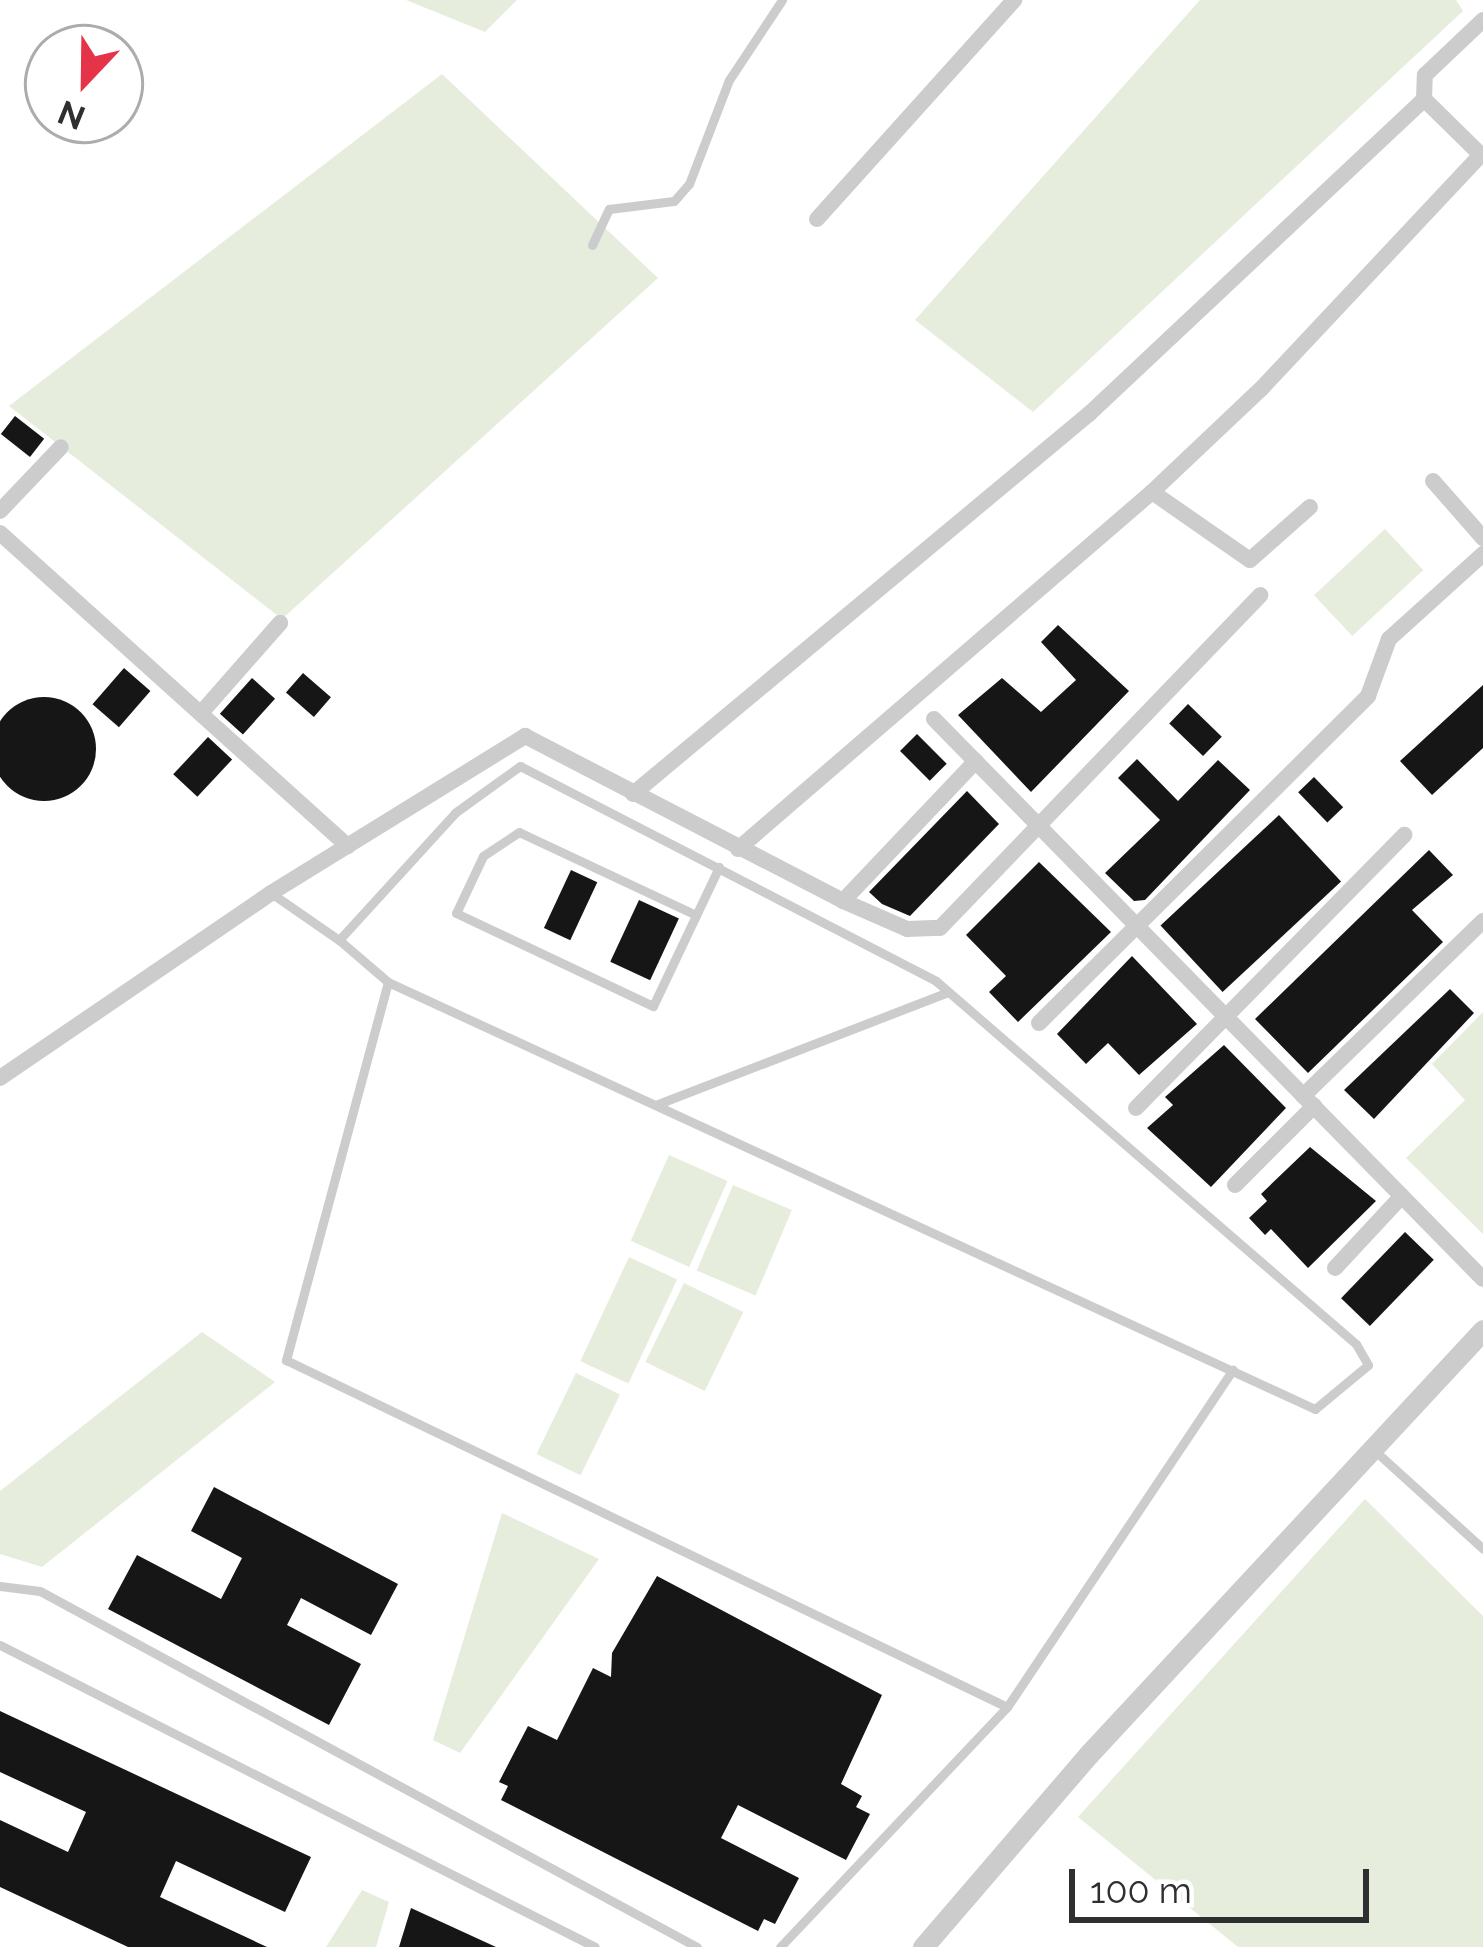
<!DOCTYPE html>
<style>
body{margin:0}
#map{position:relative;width:1483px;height:1947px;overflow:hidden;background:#fff;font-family:Raleway,sans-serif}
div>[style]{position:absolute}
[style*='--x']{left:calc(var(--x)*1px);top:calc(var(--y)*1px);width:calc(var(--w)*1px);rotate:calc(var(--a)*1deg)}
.green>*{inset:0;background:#e6eddd;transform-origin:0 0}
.building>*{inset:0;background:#161616;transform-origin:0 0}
.round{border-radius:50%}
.service>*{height:9px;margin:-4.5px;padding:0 4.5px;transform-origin:4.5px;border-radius:4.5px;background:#ccc}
.minor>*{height:16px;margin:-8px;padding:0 8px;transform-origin:8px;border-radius:8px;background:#ccc}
.tertiary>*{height:21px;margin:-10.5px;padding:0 10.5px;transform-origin:10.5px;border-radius:10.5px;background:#ccc}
span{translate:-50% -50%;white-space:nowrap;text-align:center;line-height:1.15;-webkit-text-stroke:12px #fff;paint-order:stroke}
.north{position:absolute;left:24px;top:24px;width:120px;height:120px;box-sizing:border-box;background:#fff;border:3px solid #acacac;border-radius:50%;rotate:202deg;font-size:33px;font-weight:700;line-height:48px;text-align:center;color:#2f2f2f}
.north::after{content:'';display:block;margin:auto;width:42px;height:54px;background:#e53347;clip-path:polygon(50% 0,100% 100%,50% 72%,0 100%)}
.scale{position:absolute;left:1069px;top:1869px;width:300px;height:54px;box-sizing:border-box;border:6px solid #2f2f2f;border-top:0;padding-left:15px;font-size:36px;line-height:42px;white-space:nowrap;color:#2f2f2f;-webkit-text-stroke:9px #fff;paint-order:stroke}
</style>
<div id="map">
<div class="green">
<div style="clip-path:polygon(406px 0,517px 0,485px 32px)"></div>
<div style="clip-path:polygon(1200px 0,1456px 0,1463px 11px,1033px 412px,915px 320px)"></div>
<div style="clip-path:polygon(442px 74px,658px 278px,282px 619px,9px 406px)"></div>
<div style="left:1385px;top:529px;width:56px;height:97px;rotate:47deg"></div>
<div style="clip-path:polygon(1483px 1012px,1483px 1234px,1406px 1158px,1465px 1100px,1432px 1064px)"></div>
<div style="left:669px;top:1155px;width:64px;height:94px;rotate:24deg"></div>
<div style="left:733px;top:1185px;width:64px;height:93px;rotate:23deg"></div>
<div style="left:629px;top:1257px;width:53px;height:115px;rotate:25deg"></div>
<div style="left:684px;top:1283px;width:66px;height:88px;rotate:26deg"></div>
<div style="clip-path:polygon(202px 1332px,275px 1382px,42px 1567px,0 1554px,0 1491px)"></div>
<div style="left:576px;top:1373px;width:49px;height:90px;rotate:26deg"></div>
<div style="clip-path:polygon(1365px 1499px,1483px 1616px,1483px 1947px,1238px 1947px,1078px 1817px)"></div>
<div style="clip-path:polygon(502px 1513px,599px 1559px,460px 1753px,433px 1740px)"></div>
<div style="clip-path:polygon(362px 1890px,389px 1902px,376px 1947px,326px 1947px)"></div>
</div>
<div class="building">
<div style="left:15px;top:416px;width:37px;height:23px;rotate:38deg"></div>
<div style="clip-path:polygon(1058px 625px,1129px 691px,1031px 792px,958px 715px,1002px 678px,1041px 712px,1076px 680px,1041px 642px)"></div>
<div style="left:124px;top:668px;width:35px;height:48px;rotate:41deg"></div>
<div style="left:303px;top:673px;width:37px;height:26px;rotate:41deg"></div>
<div style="left:252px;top:678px;width:31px;height:48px;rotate:42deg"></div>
<div style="clip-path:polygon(1483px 685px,1483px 748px,1432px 795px,1400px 761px)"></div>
<div class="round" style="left:-8px;top:697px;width:104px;height:104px"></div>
<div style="left:1188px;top:704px;width:47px;height:27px;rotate:44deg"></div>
<div style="left:917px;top:734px;width:42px;height:24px;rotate:45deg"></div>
<div style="left:208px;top:737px;width:33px;height:51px;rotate:43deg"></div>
<div style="clip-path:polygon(1137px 759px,1178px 801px,1218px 760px,1250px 790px,1145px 900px,1134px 901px,1105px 873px,1160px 820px,1118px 778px)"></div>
<div style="left:1314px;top:777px;width:42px;height:22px;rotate:46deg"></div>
<div style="clip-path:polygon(967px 791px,999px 824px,910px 916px,882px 904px,869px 892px)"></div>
<div style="left:1279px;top:815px;width:91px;height:162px;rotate:47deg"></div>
<div style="clip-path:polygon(1429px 850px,1453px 875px,1412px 910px,1443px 942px,1308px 1073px,1255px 1019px)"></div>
<div style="clip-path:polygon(1039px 862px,1111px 932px,1018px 1022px,989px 992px,1006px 976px,966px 935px)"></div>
<div style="left:571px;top:870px;width:29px;height:64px;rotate:25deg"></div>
<div style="left:639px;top:900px;width:44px;height:68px;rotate:25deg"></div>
<div style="clip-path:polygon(1132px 956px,1197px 1024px,1139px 1075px,1108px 1043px,1086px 1064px,1057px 1034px)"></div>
<div style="clip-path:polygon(1450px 989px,1474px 1013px,1374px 1119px,1344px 1090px)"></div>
<div style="clip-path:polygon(1224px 1045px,1286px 1108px,1211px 1187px,1147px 1128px,1173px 1105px,1165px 1097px)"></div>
<div style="clip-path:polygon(1310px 1147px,1376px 1201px,1308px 1268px,1271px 1229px,1265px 1235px,1249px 1218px,1267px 1201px,1261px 1194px)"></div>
<div style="left:1405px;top:1232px;width:40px;height:92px;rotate:44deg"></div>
<div style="clip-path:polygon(214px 1487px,398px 1584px,371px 1635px,301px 1598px,287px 1625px,361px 1664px,329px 1725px,108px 1609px,137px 1555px,221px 1599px,242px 1558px,191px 1531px)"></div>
<div style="clip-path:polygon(657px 1576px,882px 1695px,841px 1784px,862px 1796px,856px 1807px,870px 1814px,846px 1860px,738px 1805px,721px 1838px,799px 1878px,775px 1924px,764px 1919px,758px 1931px,501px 1800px,508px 1786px,499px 1782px,528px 1726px,557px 1740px,593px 1668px,611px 1677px,612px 1653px)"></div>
<div style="clip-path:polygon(0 1711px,311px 1857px,285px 1912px,176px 1861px,160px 1897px,267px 1947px,128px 1947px,0 1887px,0 1820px,68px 1852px,86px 1812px,0 1772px)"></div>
<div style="clip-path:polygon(411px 1908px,496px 1947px,399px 1947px)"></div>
</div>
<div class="service">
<div style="--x:592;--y:245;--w:40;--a:-65"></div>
<div style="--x:609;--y:209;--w:65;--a:-7"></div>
<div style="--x:674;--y:201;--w:23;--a:-49"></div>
<div style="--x:689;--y:184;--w:111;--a:-69"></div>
<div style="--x:729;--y:80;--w:96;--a:-56.5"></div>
<div style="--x:520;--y:766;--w:468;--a:27.3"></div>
<div style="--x:936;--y:981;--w:555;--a:40.84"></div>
<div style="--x:1356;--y:1344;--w:24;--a:60"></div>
<div style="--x:1368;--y:1365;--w:69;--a:140.3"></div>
<div style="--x:1315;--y:1409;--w:1021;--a:-155.27"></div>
<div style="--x:388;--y:982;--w:65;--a:-139.4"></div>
<div style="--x:339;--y:940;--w:173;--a:-47.6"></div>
<div style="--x:456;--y:812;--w:79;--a:-35.7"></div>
<div style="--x:271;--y:893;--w:83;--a:34.7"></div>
<div style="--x:696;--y:915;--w:195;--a:-154.9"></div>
<div style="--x:519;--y:832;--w:43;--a:146.3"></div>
<div style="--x:483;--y:856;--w:63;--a:115.3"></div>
<div style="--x:456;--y:913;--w:218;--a:25.3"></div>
<div style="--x:653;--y:1006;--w:154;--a:-64.6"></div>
<div style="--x:388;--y:982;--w:392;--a:105.1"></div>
<div style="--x:286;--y:1360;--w:800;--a:25.7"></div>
<div style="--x:658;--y:1104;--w:311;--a:-21.1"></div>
<div style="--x:1374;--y:1450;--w:147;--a:42.2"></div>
<div style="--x:0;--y:1586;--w:40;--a:7.1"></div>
<div style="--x:40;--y:1591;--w:747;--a:28.45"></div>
<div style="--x:0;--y:1645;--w:667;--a:26.91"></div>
<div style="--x:780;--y:1947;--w:330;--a:-46.6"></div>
<div style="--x:1007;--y:1707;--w:406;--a:-56.2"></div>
</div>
<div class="minor">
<div style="--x:817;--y:219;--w:295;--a:-48"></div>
<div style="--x:1433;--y:481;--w:76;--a:48.7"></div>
<div style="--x:1152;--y:492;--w:119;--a:34.8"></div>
<div style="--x:1250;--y:560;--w:80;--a:-41.5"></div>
<div style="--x:0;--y:511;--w:88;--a:-46.4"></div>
<div style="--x:0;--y:533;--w:468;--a:42"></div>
<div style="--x:201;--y:713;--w:120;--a:-48.7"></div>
<div style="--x:934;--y:719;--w:784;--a:45.57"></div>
<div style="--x:633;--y:794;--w:594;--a:-39.81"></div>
<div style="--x:1089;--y:414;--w:460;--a:-43.2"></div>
<div style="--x:738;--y:849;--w:547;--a:-40.77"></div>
<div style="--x:1152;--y:492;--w:150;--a:-43.4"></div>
<div style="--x:1261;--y:389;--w:321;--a:-46.8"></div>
<div style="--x:1481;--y:155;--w:80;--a:-135.5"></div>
<div style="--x:1424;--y:99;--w:24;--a:-88"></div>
<div style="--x:1425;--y:75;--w:80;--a:-43.5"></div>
<div style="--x:843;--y:901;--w:193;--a:-46.5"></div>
<div style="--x:1039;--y:1023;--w:464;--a:-44.8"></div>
<div style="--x:1368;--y:696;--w:61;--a:-69.8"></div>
<div style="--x:1389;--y:639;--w:127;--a:-42.1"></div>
<div style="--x:0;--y:1078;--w:328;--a:-34.3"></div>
<div style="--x:271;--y:893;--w:299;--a:-31.7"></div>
<div style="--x:525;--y:736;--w:358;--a:27.4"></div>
<div style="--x:843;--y:901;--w:70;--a:23.6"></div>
<div style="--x:907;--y:929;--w:33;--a:-2"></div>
<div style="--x:940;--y:928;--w:462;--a:-46.1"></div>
<div style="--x:1303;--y:1096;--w:251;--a:-44.2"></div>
<div style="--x:1136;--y:1108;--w:383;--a:-45.5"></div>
<div style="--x:1235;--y:1185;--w:112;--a:-45"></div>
<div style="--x:1335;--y:1268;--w:98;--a:-47.1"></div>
</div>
<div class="tertiary">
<div style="--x:923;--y:1947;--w:255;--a:-49.3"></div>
<div style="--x:1089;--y:1754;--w:579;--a:-47.1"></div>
</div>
<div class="north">N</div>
<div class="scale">100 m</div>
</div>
